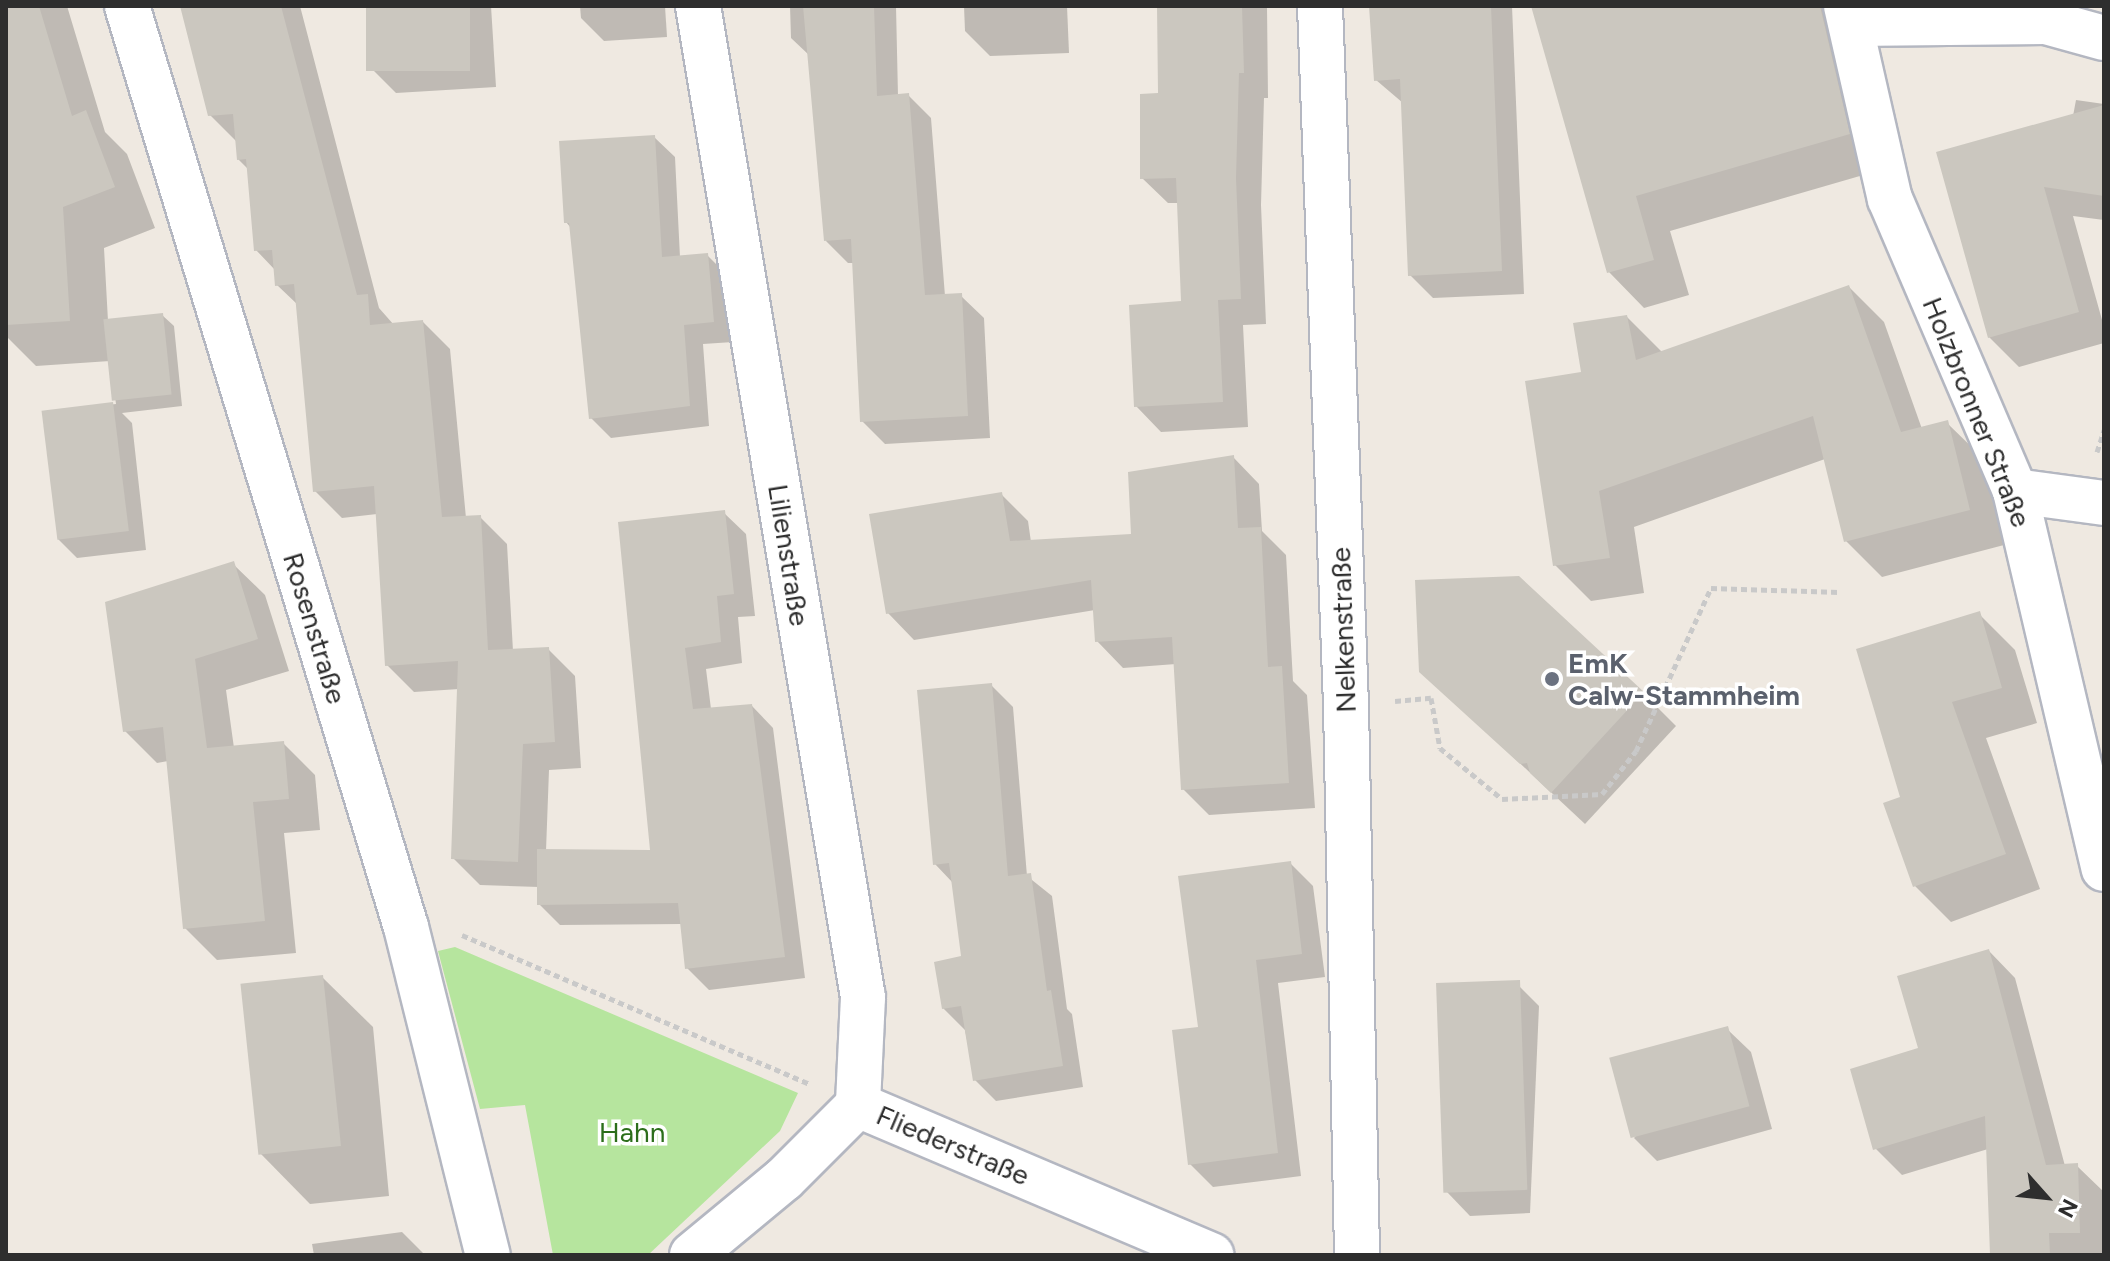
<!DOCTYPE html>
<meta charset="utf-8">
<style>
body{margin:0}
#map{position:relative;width:2110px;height:1261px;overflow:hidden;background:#efe9e1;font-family:Figtree,sans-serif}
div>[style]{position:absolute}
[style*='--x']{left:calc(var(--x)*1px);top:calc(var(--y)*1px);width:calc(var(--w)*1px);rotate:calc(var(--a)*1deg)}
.green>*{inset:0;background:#b6e59e}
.shadow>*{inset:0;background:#0003}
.building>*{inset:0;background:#cbc7bf;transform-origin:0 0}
.path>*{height:5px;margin-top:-2.5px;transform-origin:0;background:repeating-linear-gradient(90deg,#c9c9c9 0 6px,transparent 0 10px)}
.roads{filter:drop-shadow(2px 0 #b4b7c1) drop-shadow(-2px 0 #b4b7c1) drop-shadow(0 2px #b4b7c1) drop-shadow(0 -2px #b4b7c1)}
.minor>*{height:44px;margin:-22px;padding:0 22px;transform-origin:22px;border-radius:22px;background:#fff}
.dots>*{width:22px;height:22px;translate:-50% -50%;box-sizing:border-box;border:4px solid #fff;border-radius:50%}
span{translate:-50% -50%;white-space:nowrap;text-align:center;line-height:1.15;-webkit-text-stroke:7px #fff;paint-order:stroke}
.street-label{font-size:28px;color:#2e2e2e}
.worship-label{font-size:28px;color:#5b616d;font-weight:700}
.left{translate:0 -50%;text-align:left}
.park-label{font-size:28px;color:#2c6e1b}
.frame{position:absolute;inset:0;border:8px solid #2e2e2e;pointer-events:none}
.north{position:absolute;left:2006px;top:1157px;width:80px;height:80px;-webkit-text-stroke:6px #fff;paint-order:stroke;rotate:117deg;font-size:22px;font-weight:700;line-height:32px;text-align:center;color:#2e2e2e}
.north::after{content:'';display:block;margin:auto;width:28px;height:36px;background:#2e2e2e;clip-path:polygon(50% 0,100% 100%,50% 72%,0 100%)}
</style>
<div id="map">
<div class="green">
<div style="clip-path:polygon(455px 947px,798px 1093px,780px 1131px,648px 1255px,553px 1255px,525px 1105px,480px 1109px,438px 951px)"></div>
</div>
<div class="shadow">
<div style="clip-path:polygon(6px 6px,67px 6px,105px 132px,127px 154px,155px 228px,104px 248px,108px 321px,162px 315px,174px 326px,182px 406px,122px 413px,132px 423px,146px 550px,77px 558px,58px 539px,44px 412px,116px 404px,110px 361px,36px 366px,6px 336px)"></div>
<div style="clip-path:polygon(182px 6px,300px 6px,379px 308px,394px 325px,423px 322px,450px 349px,466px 518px,480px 517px,507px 544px,513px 651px,548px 649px,575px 676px,581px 768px,549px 770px,546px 851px,652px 852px,620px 524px,724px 513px,746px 534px,755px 616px,738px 617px,742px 663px,706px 669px,711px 709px,752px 706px,773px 728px,805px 978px,709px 990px,687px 968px,682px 924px,560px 925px,539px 904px,539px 887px,480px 885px,453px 858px,459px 689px,414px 692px,387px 665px,377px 514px,342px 518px,315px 491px,298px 305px,277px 285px,276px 271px,256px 250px,248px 169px,238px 159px,237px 142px,210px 115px)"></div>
<div style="clip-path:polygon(368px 6px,491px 6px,496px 87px,396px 93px,373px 70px)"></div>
<div style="clip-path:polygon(580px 6px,665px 6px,667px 37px,604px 41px,581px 18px)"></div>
<div style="clip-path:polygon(790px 6px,896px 6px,898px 96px,908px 95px,931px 118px,945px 296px,961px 296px,984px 318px,990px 438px,885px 444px,862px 421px,854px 263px,848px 263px,826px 241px,810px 56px,791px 38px)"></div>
<div style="clip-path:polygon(964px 6px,1067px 6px,1069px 53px,990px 56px,965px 31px)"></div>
<div style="clip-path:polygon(1159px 6px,1267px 6px,1268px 98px,1264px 98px,1261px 205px,1266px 324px,1243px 325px,1248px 427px,1161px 432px,1136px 406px,1183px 303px,1179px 203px,1168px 203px,1142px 178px,1160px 95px)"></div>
<div style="clip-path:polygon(1371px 6px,1512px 6px,1524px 294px,1433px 298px,1410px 275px,1403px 103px,1376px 80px)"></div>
<div style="clip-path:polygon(1533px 6px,1902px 6px,1854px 19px,1884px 169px,1670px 231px,1689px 295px,1644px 308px,1609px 272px)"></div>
<div style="clip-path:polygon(2076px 100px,2104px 104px,2104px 220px,2073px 216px,2104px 327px,2104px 343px,2019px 367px,1989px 337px,1938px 154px,2073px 116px)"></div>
<div style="clip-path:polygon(654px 137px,675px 157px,680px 257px,707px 255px,727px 275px,733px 342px,703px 344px,709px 426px,611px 438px,591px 418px,571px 228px,566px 222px)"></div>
<div style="clip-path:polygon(1849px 287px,1884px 322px,1922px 429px,1947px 423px,1983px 458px,2004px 545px,1882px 577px,1846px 541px,1825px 459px,1634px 527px,1644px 593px,1591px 601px,1555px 565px,1583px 374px,1627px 317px,1663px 353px)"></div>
<div style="clip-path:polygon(1233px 457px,1259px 484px,1262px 531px,1286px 555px,1293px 681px,1307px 695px,1315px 808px,1209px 815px,1183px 789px,1176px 664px,1123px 668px,1097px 641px,1095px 610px,914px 640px,888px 613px,1002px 495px,1028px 521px,1031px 542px,1133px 536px)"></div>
<div style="clip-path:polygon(233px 564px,265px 595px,289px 671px,226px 690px,234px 748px,283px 743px,315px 775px,320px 830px,284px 833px,296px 953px,217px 960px,185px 928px,168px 761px,157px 763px,125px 731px)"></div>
<div style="clip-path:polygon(1979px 614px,2015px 650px,2037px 723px,1986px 738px,2040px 889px,1951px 922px,1915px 886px,1902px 798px)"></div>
<div style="clip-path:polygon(1421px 671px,1643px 693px,1676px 726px,1585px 824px)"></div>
<div style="clip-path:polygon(991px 685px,1013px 707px,1027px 876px,1052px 896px,1067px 1009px,1072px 1014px,1083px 1087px,996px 1101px,975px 1080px,965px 1030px,943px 1008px,963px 958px,953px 883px,935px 864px)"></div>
<div style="clip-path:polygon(1290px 863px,1313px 886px,1325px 977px,1278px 983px,1301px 1176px,1213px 1187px,1190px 1164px,1200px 1028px)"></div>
<div style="clip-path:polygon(1989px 951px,2015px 978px,2065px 1166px,2077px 1166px,2104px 1192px,2104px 1255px,1992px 1255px,1988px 1149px,1902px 1175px,1875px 1148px,1921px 1050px)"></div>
<div style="clip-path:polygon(322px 977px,373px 1027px,389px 1196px,310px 1204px,260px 1153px)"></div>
<div style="clip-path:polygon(1516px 983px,1539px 1006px,1530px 1213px,1470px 1216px,1447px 1192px)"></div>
<div style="clip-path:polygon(1727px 1029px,1751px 1052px,1772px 1129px,1657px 1161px,1634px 1138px)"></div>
<div style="clip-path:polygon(402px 1232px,425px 1255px,314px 1255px,312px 1244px)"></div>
</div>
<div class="building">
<div style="clip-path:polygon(6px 6px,39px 6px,72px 116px,86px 110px,115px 187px,63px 207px,70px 321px,6px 325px)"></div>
<div style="clip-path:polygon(180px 6px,281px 6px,357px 295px,368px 294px,370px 325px,423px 320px,442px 517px,481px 515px,488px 650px,549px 647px,555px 742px,523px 744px,518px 862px,451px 859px,458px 661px,385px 666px,374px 486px,313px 492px,294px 284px,275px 286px,272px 250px,254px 251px,246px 159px,237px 160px,233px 114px,208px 116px)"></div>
<div style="left:366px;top:6px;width:104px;height:65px"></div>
<div style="clip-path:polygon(803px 6px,874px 6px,877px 96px,909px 93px,925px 295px,962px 293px,968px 416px,860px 422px,851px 239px,824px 241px)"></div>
<div style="clip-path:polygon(1157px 6px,1242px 6px,1244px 73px,1239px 73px,1236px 178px,1241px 299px,1218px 300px,1223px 402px,1134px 407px,1129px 305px,1181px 301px,1176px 178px,1140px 179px,1140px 94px,1158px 93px)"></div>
<div style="clip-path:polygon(1369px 6px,1491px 6px,1502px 271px,1408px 276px,1400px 79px,1374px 81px)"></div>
<div style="clip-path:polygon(1531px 6px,1820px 6px,1850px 134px,1636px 196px,1654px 260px,1607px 273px)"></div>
<div style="clip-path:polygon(2104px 105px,2104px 196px,2044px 187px,2079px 312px,1988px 338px,1936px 152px)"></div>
<div style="clip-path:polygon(655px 135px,662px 257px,708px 253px,714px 322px,684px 325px,690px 406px,589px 419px,569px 223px,564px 223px,559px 141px)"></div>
<div style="clip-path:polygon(1849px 285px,1901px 432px,1948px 420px,1970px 510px,1844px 542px,1813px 416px,1599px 491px,1610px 558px,1553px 566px,1525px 381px,1581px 372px,1573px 323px,1627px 315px,1636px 360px)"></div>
<div style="left:163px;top:313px;width:82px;height:60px;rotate:84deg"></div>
<div style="left:113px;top:402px;width:130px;height:72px;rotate:83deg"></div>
<div style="clip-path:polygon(1234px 455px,1238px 528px,1261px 527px,1268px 667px,1282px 666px,1289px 783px,1181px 790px,1172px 637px,1095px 642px,1091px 580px,886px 614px,869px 514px,1002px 492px,1010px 541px,1131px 534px,1128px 472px)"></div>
<div style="clip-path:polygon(725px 510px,734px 594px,717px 596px,721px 642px,685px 648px,693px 709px,752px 704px,785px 957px,685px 969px,678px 903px,537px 905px,537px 849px,650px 850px,618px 522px)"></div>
<div style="clip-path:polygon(234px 561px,258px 639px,195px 659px,207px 748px,284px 741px,289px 799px,253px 802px,265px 921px,183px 929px,163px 727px,123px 732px,105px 602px)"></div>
<div style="clip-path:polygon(1519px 576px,1644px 692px,1551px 793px,1530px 773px,1527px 763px,1520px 764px,1419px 672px,1415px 580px)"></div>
<div style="clip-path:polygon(1980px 611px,2002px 688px,1952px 702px,2006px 854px,1913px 887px,1883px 803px,1900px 797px,1856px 649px)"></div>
<div style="clip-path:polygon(992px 683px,1008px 876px,1031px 873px,1047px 991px,1051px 990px,1063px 1066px,973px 1081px,961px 1006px,942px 1009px,934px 962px,961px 956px,949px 863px,933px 865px,917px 690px)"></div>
<div style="clip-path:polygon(1291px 861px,1302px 954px,1256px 960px,1278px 1153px,1188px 1165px,1172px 1030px,1198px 1027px,1178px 876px)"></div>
<div style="clip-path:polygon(1989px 949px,2046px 1165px,2078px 1163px,2080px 1233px,2049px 1233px,2050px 1255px,1990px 1255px,1985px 1116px,1873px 1150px,1850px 1069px,1918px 1048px,1897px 976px)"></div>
<div style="left:323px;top:975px;width:172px;height:83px;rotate:84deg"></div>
<div style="left:1520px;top:980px;width:210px;height:84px;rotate:88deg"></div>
<div style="left:1728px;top:1026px;width:83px;height:123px;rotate:75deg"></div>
</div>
<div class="path">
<div style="--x:2097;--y:452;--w:23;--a:-72"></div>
<div style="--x:1395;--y:701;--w:36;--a:-5"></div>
<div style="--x:1431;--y:698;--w:51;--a:79.8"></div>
<div style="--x:1440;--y:748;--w:80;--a:39.4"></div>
<div style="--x:1502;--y:799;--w:100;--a:-2.9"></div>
<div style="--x:1602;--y:794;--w:55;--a:-51.7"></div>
<div style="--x:1636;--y:751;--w:179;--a:-65.3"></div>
<div style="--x:1711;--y:588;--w:128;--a:1.8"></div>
<div style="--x:462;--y:935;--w:378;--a:23.2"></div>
</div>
<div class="roads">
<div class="minor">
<div style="--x:127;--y:6;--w:962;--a:73.15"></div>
<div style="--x:406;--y:927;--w:338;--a:76"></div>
<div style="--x:698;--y:6;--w:1005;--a:80.55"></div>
<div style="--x:863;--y:997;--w:108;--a:92.7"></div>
<div style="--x:1320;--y:6;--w:700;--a:87.87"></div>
<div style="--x:1346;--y:706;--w:549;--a:88.85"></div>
<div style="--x:1846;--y:6;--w:198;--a:77.2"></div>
<div style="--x:1890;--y:199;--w:318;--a:66.8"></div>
<div style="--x:2015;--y:491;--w:388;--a:76.8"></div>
<div style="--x:1851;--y:24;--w:195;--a:-0.6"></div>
<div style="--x:2046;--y:22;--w:60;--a:15.4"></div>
<div style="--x:2015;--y:491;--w:90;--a:7.7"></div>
<div style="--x:858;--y:1105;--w:384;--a:23"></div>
<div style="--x:692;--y:1255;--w:119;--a:-39.6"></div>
<div style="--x:784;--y:1179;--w:105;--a:-45"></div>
</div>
</div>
<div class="dots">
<div style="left:1552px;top:679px;background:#6b7280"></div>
</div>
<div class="street-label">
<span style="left:1977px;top:412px;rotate:68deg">Holzbronner Straße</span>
<span style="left:789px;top:555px;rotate:81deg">Lilienstraße</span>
<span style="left:315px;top:628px;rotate:73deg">Rosenstraße</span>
<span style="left:1343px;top:630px;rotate:-92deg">Nelkenstraße</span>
<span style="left:953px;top:1145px;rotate:23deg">Fliederstraße</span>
</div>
<div class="worship-label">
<span class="left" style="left:1568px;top:679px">EmK<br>Calw-Stammheim</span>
</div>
<div class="park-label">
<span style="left:632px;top:1132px">Hahn</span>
</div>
<div class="frame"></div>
<div class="north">N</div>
</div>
